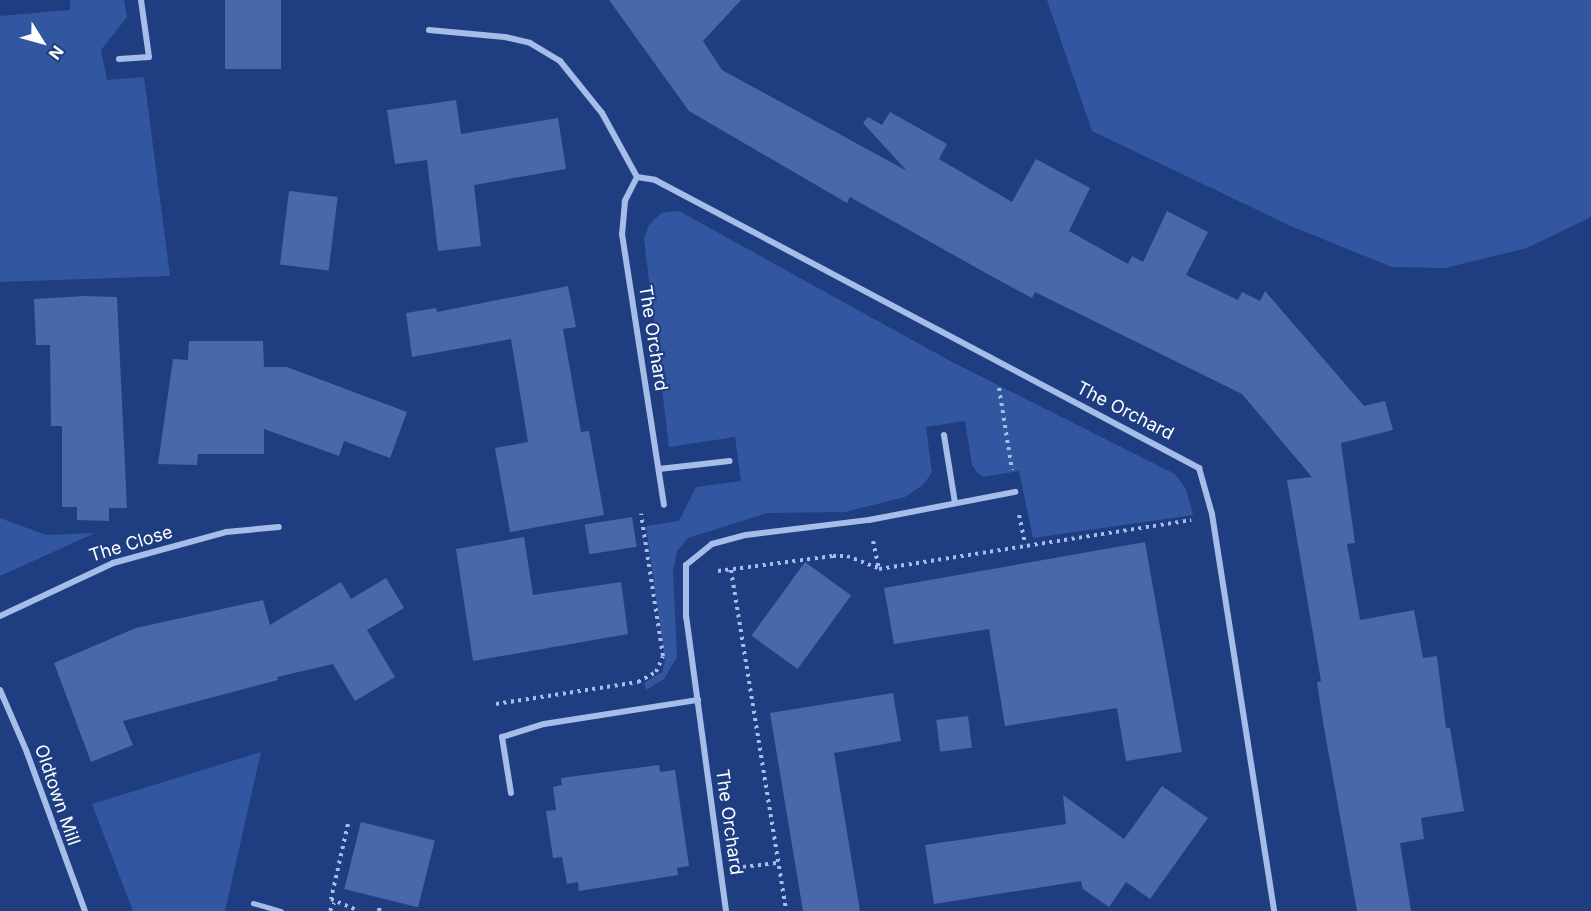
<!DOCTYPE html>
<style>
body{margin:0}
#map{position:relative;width:1591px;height:911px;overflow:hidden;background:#1f3e82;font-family:Inter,sans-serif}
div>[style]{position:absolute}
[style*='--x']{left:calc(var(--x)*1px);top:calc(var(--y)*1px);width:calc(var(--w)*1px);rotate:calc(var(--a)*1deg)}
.green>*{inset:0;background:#3356a1}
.building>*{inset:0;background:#4868ab;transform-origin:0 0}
.path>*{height:4px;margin-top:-2px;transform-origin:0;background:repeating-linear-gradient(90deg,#a6bce9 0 3px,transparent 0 7.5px)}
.service>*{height:4.5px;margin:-2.25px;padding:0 2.25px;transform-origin:2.25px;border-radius:2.25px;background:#a6bce9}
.minor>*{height:6px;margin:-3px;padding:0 3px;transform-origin:3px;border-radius:3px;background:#a6bce9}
span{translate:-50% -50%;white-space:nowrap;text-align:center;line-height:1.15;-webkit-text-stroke:4.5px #1f3e82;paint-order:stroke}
.street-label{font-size:18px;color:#fff}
.north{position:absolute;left:12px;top:12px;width:60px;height:60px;-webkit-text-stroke:4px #1f3e82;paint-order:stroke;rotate:127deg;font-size:16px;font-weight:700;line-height:24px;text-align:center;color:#fff}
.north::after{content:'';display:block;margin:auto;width:21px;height:27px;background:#fff;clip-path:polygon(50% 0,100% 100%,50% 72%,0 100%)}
</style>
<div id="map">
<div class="green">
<div style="clip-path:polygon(70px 0,124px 0,127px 17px,101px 50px,107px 80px,144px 77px,170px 276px,0 282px,0 16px,70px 10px)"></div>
<div style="clip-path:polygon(1047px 0,1591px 0,1591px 217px,1527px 248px,1445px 268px,1392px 267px,1293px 227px,1092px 131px)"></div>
<div style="clip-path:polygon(679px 211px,952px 362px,1175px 474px,1186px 489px,1193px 515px,1033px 538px,1019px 471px,983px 477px,977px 472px,972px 465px,965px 421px,926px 427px,932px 472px,924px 484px,905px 497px,845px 512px,767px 513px,688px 538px,677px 551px,673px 572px,677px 657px,664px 679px,646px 690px,644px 683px,662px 672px,665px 661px,646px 526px,679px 521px,696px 487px,741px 481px,735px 437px,669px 447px,644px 239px,649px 225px,661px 213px)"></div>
<div style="clip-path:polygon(0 518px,46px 535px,95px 533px,0 576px)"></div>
<div style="clip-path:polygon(261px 752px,225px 911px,133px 911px,92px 804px)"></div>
</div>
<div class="building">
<div style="left:225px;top:0;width:56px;height:69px"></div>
<div style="clip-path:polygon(609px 0,741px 0,703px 41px,722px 70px,907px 171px,863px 123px,868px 117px,882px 125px,890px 112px,947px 144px,939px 159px,1012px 202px,1036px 159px,1090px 188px,1069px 231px,1128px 264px,1132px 256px,1143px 262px,1167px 211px,1208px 232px,1186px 275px,1238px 300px,1242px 292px,1260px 301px,1265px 291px,1364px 406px,1385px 401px,1393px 430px,1341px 443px,1355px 543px,1347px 544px,1360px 620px,1414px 610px,1423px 658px,1437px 656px,1446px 728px,1450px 728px,1464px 811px,1421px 818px,1424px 839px,1400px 843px,1411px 911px,1357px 911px,1323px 722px,1317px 682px,1321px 681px,1287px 480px,1312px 477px,1242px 394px,1035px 292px,1032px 298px,993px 277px,850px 197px,847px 203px,689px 111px)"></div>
<div style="clip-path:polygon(456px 100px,461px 134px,558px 118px,566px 169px,474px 185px,481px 246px,438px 251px,427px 160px,395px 164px,387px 110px)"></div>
<div style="left:289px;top:191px;width:49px;height:74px;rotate:7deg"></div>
<div style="clip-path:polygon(568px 286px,576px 327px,563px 329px,581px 432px,589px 431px,604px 515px,510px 532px,495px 448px,528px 442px,511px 339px,412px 357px,406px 313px,436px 308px,437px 312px)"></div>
<div style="clip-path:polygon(85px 296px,117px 297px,127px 508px,109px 508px,109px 521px,77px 520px,77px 507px,62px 507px,62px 426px,51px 426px,50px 345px,36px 345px,34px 299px)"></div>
<div style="clip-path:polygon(189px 341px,263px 341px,264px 367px,287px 367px,407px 412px,390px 458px,344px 441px,339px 456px,264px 429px,264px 454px,198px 454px,197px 465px,158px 464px,173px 359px,188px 360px)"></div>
<div style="left:632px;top:517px;width:30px;height:48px;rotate:81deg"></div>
<div style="clip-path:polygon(524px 537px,533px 595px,621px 582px,628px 634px,473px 661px,456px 549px)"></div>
<div style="clip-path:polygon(1145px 542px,1182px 752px,1126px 761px,1117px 708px,1005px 726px,989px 629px,894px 644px,884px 588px)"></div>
<div style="left:805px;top:562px;width:57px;height:91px;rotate:36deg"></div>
<div style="clip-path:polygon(386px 578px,404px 608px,367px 630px,395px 677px,355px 701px,333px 664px,277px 677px,278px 680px,123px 721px,133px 745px,91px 762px,54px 663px,136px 628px,263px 600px,270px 625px,341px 582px,351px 599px)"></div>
<div style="clip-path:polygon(893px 693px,901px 741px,834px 753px,860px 911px,803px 911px,770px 713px)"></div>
<div style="left:968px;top:716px;width:32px;height:32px;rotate:83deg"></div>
<div style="clip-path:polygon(659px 765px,660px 772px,675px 770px,689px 866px,677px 868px,678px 875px,579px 891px,578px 882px,567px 884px,562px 857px,553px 858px,546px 811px,556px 810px,553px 787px,562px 785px,561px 778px)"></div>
<div style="clip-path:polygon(1162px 786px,1208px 818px,1150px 899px,1126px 882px,1109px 907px,1083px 889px,1081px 881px,934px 904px,925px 845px,1066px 824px,1063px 795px,1124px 839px)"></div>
<div style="left:361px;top:822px;width:76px;height:69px;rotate:14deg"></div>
</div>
<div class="path">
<div style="--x:999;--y:388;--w:83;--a:81"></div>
<div style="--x:1019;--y:515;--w:30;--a:78"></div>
<div style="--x:873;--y:541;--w:29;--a:78"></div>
<div style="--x:879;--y:569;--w:316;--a:-8.9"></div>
<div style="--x:731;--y:570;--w:345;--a:80.8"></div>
<div style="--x:718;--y:571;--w:116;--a:-7.4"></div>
<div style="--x:833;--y:556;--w:14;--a:0"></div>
<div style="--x:847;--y:556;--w:33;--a:21"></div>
<div style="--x:496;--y:704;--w:144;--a:-8.8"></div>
<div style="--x:638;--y:682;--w:21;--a:-29"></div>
<div style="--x:656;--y:672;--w:17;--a:-66"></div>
<div style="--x:663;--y:656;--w:144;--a:-98.8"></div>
<div style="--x:348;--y:824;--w:77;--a:102.8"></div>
<div style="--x:331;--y:899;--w:30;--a:23"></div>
<div style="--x:743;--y:867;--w:35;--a:-7"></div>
<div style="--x:330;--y:911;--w:9;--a:-63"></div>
<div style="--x:379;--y:911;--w:7;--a:-82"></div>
</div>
<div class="service">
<div style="--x:253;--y:903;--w:29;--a:16"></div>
</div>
<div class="minor">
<div style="--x:429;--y:30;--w:76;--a:5.3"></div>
<div style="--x:505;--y:37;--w:26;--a:13"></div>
<div style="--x:530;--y:43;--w:35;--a:31"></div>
<div style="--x:560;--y:61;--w:67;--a:51.1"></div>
<div style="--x:602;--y:113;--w:73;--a:61.3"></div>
<div style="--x:119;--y:59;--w:30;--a:-4"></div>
<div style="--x:149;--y:57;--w:58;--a:-98"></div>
<div style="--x:637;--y:177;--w:18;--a:9"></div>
<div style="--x:655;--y:180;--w:616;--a:27.9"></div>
<div style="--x:1199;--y:468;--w:48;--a:74.2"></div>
<div style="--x:1212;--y:514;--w:402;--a:81.1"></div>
<div style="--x:637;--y:177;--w:27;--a:117"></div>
<div style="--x:625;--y:201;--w:33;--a:95"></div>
<div style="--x:622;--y:234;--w:274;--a:81.2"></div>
<div style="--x:944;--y:435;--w:69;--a:80.8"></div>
<div style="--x:659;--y:469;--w:71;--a:-6.4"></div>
<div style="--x:0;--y:616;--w:125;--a:-25.1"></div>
<div style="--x:113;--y:563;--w:117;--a:-15.3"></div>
<div style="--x:226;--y:532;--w:53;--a:-5.4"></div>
<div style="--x:0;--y:690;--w:65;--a:66.6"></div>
<div style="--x:26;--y:750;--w:171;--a:69.9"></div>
<div style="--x:511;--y:793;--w:57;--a:-99.1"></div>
<div style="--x:502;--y:737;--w:44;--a:-17.2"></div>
<div style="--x:544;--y:724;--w:156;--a:-8.9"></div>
<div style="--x:726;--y:911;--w:297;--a:-97.7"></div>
<div style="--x:686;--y:617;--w:52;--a:-90"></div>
<div style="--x:686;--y:565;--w:33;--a:-39"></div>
<div style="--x:712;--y:544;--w:35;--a:-15"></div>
<div style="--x:746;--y:535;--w:124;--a:-7"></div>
<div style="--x:869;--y:520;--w:149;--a:-10.9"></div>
</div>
<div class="street-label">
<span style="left:653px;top:338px;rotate:81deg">The Orchard</span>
<span style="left:1125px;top:411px;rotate:27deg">The Orchard</span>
<span style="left:131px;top:544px;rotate:-17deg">The Close</span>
<span style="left:57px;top:795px;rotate:71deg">Oldtown Mill</span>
<span style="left:729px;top:822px;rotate:82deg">The Orchard</span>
</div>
<div class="north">N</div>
</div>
